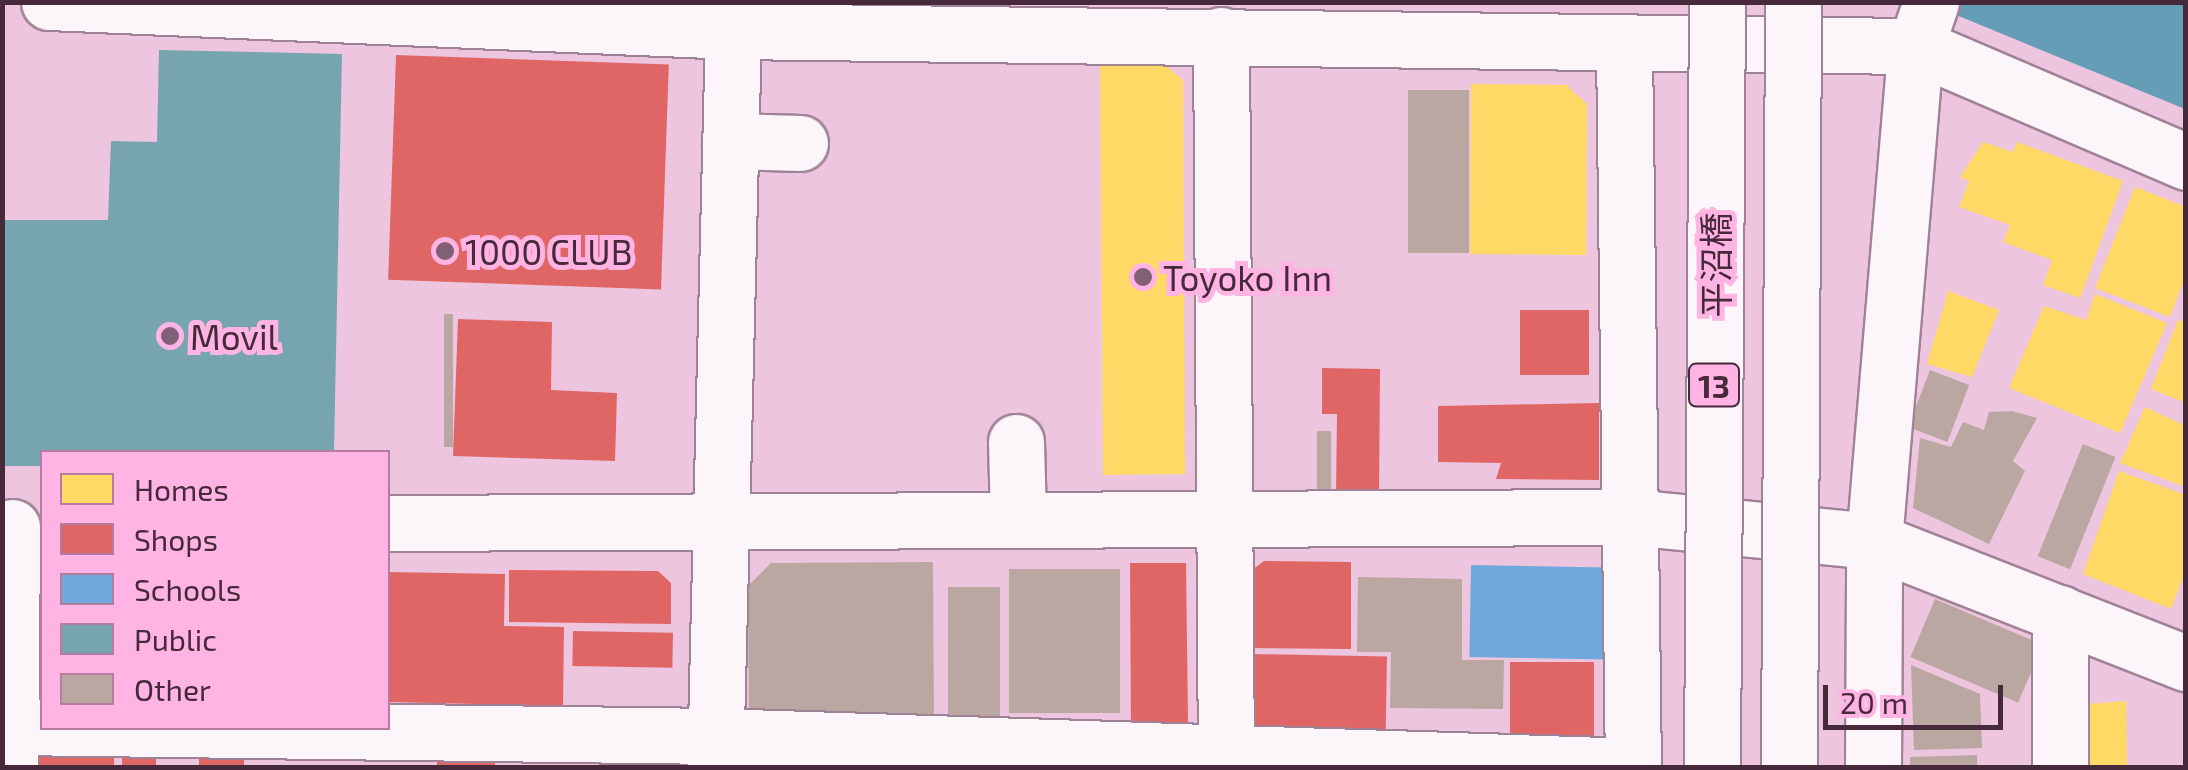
<!DOCTYPE html>
<meta charset="utf-8">
<style>
body{margin:0}
#map{position:relative;width:2188px;height:770px;overflow:hidden;background:#eec5df;font-family:"Exo 2","Noto Sans JP",sans-serif}
div>[style]{position:absolute}
[style*='--x']{left:calc(var(--x)*1px);top:calc(var(--y)*1px);width:calc(var(--w)*1px);rotate:calc(var(--a)*1deg)}
.water>*{inset:0;background:#659cb6}
.homes>*{inset:0;background:#ffd966}
.shops>*{inset:0;background:#e06666;transform-origin:0 0}
.schools>*{inset:0;background:#6fa8dc;transform-origin:0 0}
.public>*{inset:0;background:#76a5af}
.building>*{inset:0;background:#bba7a2;transform-origin:0 0}
.roads{filter:drop-shadow(2px 0 #a08296) drop-shadow(-2px 0 #a08296) drop-shadow(0 2px #a08296) drop-shadow(0 -2px #a08296)}
.minor>*{height:55px;margin:-27.5px;padding:0 27.5px;transform-origin:27.5px;border-radius:27.5px;background:#fcf6fa}
.bridges{filter:drop-shadow(2px 0 #a08296) drop-shadow(-2px 0 #a08296) drop-shadow(0 2px #a08296) drop-shadow(0 -2px #a08296)}
.major-bridge>*{height:55px;margin:-27.5px;padding:0 27.5px;transform-origin:27.5px;border-radius:27.5px;background:#fcf6fa}
.dots>*{width:28px;height:28px;translate:-50% -50%;box-sizing:border-box;border:5px solid #ffb4e3;border-radius:50%}
span{translate:-50% -50%;white-space:nowrap;text-align:center;line-height:1.15;-webkit-text-stroke:10px #ffb4e3;paint-order:stroke}
.shield-label span{padding:2px 8px;background:#ffb4e3;border:2px solid;border-radius:8px;-webkit-text-stroke-width:0}
.shield-label{font-size:32px;color:#47293c;font-weight:700}
.poi-label{font-size:35px;color:#47293c}
.left{translate:0 -50%;text-align:left}
.street-label{font-size:35px;color:#47293c}
.frame{position:absolute;inset:0;border:5px solid #47293c;pointer-events:none}
.legend{position:absolute;left:40px;top:450px;width:350px;height:280px;box-sizing:border-box;background:#ffb4e3;border:2px solid #b57ca0;margin:0;padding:12px 18px;list-style:none;font-size:30px;color:#47293c}
.legend li{display:flex;align-items:center;gap:20px;height:50px}
.legend b{width:50px;border:2px solid #b57ca0}
.scale{position:absolute;left:1823px;top:685px;width:180px;height:45px;box-sizing:border-box;border:5px solid #47293c;border-top:0;padding-left:12px;font-size:30px;line-height:35px;white-space:nowrap;color:#47293c;-webkit-text-stroke:8px #ffb4e3;paint-order:stroke}
</style>
<div id="map">
<div class="water">
<div style="clip-path:polygon(1927px 3px,2185px 3px,2185px 109px)"></div>
</div>
<div class="homes">
<div style="clip-path:polygon(1100px 66px,1166px 66px,1183px 80px,1185px 474px,1103px 475px)"></div>
<div style="clip-path:polygon(1471px 84px,1566px 85px,1587px 104px,1586px 255px,1470px 254px)"></div>
<div style="clip-path:polygon(1983px 142px,2013px 152px,2017px 142px,2123px 181px,2080px 298px,2043px 285px,2052px 260px,2003px 242px,2010px 225px,1959px 207px,1969px 181px,1960px 177px)"></div>
<div style="clip-path:polygon(2135px 187px,2186px 207px,2186px 275px,2170px 317px,2095px 288px)"></div>
<div style="clip-path:polygon(1948px 291px,1999px 310px,1972px 377px,1927px 364px)"></div>
<div style="clip-path:polygon(2095px 294px,2167px 323px,2120px 433px,2009px 388px,2044px 306px,2086px 320px)"></div>
<div style="clip-path:polygon(2178px 320px,2186px 323px,2186px 403px,2151px 389px)"></div>
<div style="clip-path:polygon(2145px 407px,2186px 426px,2186px 487px,2120px 463px)"></div>
<div style="clip-path:polygon(2119px 471px,2186px 495px,2186px 570px,2171px 609px,2083px 574px)"></div>
<div style="clip-path:polygon(2126px 701px,2127px 768px,2085px 768px,2089px 704px)"></div>
</div>
<div class="shops">
<div style="left:396px;top:55px;width:273px;height:225px;rotate:2deg"></div>
<div style="left:1520px;top:310px;width:69px;height:65px"></div>
<div style="clip-path:polygon(458px 319px,552px 322px,551px 390px,617px 393px,615px 461px,453px 456px)"></div>
<div style="clip-path:polygon(1322px 368px,1380px 369px,1379px 495px,1336px 494px,1337px 414px,1322px 414px)"></div>
<div style="clip-path:polygon(1599px 403px,1599px 480px,1496px 479px,1501px 463px,1438px 462px,1438px 406px)"></div>
<div style="clip-path:polygon(1264px 561px,1351px 562px,1351px 649px,1250px 648px,1249px 572px)"></div>
<div style="clip-path:polygon(1130px 563px,1186px 563px,1188px 722px,1174px 739px,1131px 735px)"></div>
<div style="clip-path:polygon(509px 570px,658px 571px,671px 583px,671px 624px,509px 622px)"></div>
<div style="clip-path:polygon(388px 572px,505px 574px,504px 626px,564px 627px,563px 706px,388px 702px)"></div>
<div style="left:573px;top:631px;width:100px;height:35px;rotate:1deg"></div>
<div style="left:1249px;top:654px;width:138px;height:89px;rotate:1deg"></div>
<div style="left:1510px;top:662px;width:84px;height:81px"></div>
<div style="clip-path:polygon(35px 745px,114px 748px,114px 768px,34px 768px)"></div>
<div style="left:199px;top:745px;width:45px;height:23px"></div>
<div style="left:122px;top:748px;width:34px;height:20px"></div>
<div style="clip-path:polygon(437px 759px,495px 761px,495px 768px,437px 768px)"></div>
</div>
<div class="schools">
<div style="left:1471px;top:565px;width:137px;height:92px;rotate:1deg"></div>
</div>
<div class="public">
<div style="clip-path:polygon(159px 50px,342px 54px,334px 452px,42px 452px,42px 466px,2px 466px,2px 220px,108px 220px,111px 141px,157px 142px)"></div>
</div>
<div class="building">
<div style="left:1408px;top:90px;width:61px;height:163px"></div>
<div style="left:444px;top:314px;width:9px;height:133px"></div>
<div style="left:1930px;top:370px;width:42px;height:61px;rotate:21deg"></div>
<div style="clip-path:polygon(2012px 411px,2037px 418px,2013px 461px,2025px 471px,1989px 544px,1913px 508px,1920px 438px,1951px 447px,1963px 422px,1984px 430px,1989px 412px)"></div>
<div style="left:1331px;top:431px;width:60px;height:14px;rotate:90deg"></div>
<div style="left:2083px;top:444px;width:35px;height:121px;rotate:22deg"></div>
<div style="clip-path:polygon(933px 562px,934px 721px,749px 722px,748px 586px,771px 563px)"></div>
<div style="left:1120px;top:569px;width:144px;height:111px;rotate:90deg"></div>
<div style="clip-path:polygon(1358px 577px,1462px 579px,1462px 660px,1504px 660px,1503px 709px,1390px 708px,1391px 652px,1357px 652px)"></div>
<div style="left:948px;top:587px;width:52px;height:129px"></div>
<div style="left:1935px;top:599px;width:117px;height:63px;rotate:23deg"></div>
<div style="clip-path:polygon(1911px 665px,1980px 694px,1982px 748px,1914px 750px)"></div>
<div style="clip-path:polygon(1977px 755px,1977px 768px,1910px 768px,1910px 757px)"></div>
</div>
<div class="roads">
<div class="minor">
<div style="--x:49;--y:2;--w:685;--a:2.43"></div>
<div style="--x:733;--y:31;--w:1183;--a:0.73"></div>
<div style="--x:1916;--y:46;--w:294;--a:23.2"></div>
<div style="--x:1221;--y:35;--w:733;--a:89.61"></div>
<div style="--x:1624;--y:45;--w:723;--a:89.29"></div>
<div style="--x:730;--y:141;--w:70;--a:1.6"></div>
<div style="--x:1016;--y:442;--w:77;--a:88.5"></div>
<div style="--x:388;--y:523;--w:1244;--a:-0.28"></div>
<div style="--x:1632;--y:517;--w:243;--a:5.7"></div>
<div style="--x:1874;--y:541;--w:335;--a:21.4"></div>
<div style="--x:2060;--y:613;--w:155;--a:90"></div>
<div style="--x:12;--y:727;--w:704;--a:0.73"></div>
<div style="--x:716;--y:736;--w:917;--a:1.87"></div>
<div style="--x:10;--y:768;--w:241;--a:-89.5"></div>
<div style="--x:715;--y:768;--w:737;--a:-88.6"></div>
<div style="--x:1873;--y:768;--w:227;--a:-89.7"></div>
<div style="--x:1874;--y:541;--w:497;--a:-85.2"></div>
<div style="--x:1916;--y:46;--w:46;--a:-71.2"></div>
</div>
</div>
<div class="bridges">
<div class="major-bridge">
<div style="--x:1712;--y:768;--w:766;--a:-89.63"></div>
<div style="--x:1789;--y:768;--w:766;--a:-89.7"></div>
</div>
</div>
<div class="dots">
<div style="left:445px;top:251px;background:#816075"></div>
<div style="left:1143px;top:277px;background:#816075"></div>
<div style="left:170px;top:336px;background:#816075"></div>
</div>
<div class="shield-label">
<span style="left:1714px;top:385px">13</span>
</div>
<div class="poi-label">
<span class="left" style="left:465px;top:251px">1000 CLUB</span>
<span class="left" style="left:1163px;top:277px">Toyoko Inn</span>
<span class="left" style="left:190px;top:336px">Movil</span>
</div>
<div class="street-label">
<span style="left:1715px;top:265px;rotate:-90deg">平沼橋</span>
</div>
<div class="frame"></div>
<ul class="legend">
<li><b style="height:28px;background:#ffd966"></b>Homes</li>
<li><b style="height:28px;background:#e06666"></b>Shops</li>
<li><b style="height:28px;background:#6fa8dc"></b>Schools</li>
<li><b style="height:28px;background:#76a5af"></b>Public</li>
<li><b style="height:28px;background:#bba7a2"></b>Other</li>
</ul>
<div class="scale">20 m</div>
</div>
